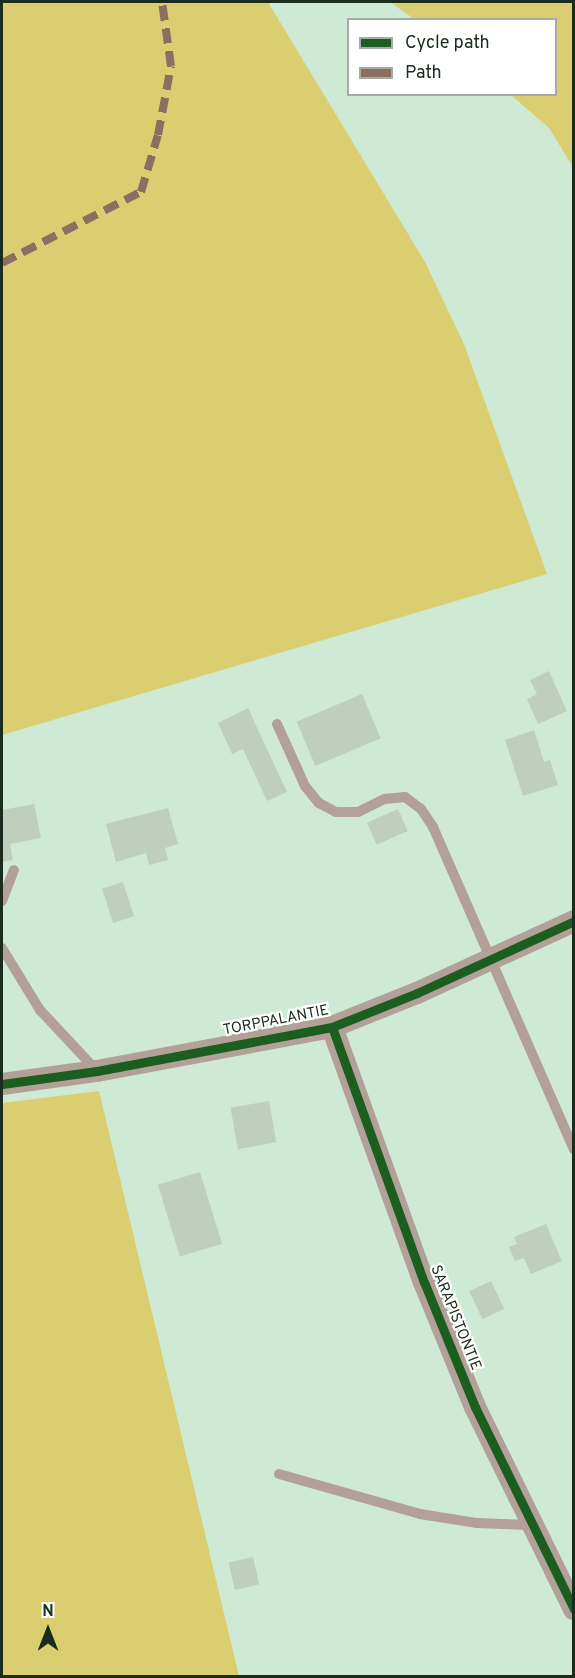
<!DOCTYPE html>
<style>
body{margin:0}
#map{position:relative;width:575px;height:1678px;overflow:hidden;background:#cfead4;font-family:Overpass,sans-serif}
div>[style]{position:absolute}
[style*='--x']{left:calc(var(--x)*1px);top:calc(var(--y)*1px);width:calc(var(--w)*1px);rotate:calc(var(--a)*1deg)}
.green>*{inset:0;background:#dace71}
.building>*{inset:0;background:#bed0bc;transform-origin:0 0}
.service>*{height:10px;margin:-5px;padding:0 5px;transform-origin:5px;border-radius:5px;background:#b3a098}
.minor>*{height:22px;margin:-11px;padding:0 11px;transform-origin:11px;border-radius:11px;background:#b3a098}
.quiet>*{height:8px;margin-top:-4px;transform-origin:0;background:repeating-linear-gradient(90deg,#8d6e63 0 15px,transparent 0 23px)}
.cycleway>*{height:9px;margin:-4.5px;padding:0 4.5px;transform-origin:4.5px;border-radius:4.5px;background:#1b5e20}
span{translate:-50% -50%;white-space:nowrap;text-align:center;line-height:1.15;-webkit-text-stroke:4.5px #fff;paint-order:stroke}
.street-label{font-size:15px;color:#192c1d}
.frame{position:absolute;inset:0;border:3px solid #192c1d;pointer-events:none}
.legend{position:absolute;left:347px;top:18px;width:210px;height:78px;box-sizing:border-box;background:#fff;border:2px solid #a3aba5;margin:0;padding:8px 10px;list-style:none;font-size:18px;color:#192c1d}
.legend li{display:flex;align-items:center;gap:12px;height:30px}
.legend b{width:30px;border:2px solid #a3aba5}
.north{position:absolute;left:18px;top:1600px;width:60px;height:60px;-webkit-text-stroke:4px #fff;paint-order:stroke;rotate:0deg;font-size:16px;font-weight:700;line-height:24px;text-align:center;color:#192c1d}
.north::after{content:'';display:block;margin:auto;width:21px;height:27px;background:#192c1d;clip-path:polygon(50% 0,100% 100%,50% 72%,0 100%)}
</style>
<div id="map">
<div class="green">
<div style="clip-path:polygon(2px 2px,268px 2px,425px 262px,464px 344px,547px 574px,2px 735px)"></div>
<div style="clip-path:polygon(390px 2px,573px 2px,573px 167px,549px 128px,511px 95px,556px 94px,556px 20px,414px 19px)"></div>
<div style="clip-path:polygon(99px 1091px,239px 1676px,2px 1676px,2px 1103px)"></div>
</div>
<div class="building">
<div style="clip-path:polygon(549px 671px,567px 711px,538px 724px,527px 699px,537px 694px,530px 680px)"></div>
<div style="left:362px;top:694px;width:48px;height:71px;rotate:67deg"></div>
<div style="clip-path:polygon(248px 708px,287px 792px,267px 801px,243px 749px,232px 754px,218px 723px)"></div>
<div style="clip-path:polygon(534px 730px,544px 762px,550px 760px,558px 785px,523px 796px,505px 740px)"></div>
<div style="clip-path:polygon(34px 804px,41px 838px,10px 844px,13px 860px,2px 862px,2px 810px)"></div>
<div style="clip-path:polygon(168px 808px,178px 844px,165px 848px,168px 860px,149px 865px,146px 853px,116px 862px,106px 824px)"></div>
<div style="left:398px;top:809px;width:24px;height:34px;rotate:66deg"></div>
<div style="left:123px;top:882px;width:36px;height:22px;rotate:72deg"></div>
<div style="left:269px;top:1101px;width:42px;height:39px;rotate:80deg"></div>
<div style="left:200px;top:1172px;width:75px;height:44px;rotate:73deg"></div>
<div style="clip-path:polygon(546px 1224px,562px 1261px,531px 1274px,524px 1258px,515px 1261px,509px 1247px,517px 1244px,514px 1237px)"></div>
<div style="left:491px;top:1281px;width:31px;height:24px;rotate:65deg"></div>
<div style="left:253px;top:1557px;width:28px;height:25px;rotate:77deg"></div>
</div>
<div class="service">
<div style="--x:277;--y:724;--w:68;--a:65.7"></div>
<div style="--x:305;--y:786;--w:22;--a:51"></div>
<div style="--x:319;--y:803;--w:19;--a:28"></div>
<div style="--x:336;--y:812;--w:22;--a:0"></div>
<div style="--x:358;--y:812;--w:30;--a:-26"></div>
<div style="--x:385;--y:799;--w:20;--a:-6"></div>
<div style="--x:405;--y:797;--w:20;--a:37"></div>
<div style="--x:421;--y:809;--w:22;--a:56"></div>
<div style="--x:433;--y:827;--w:352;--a:66.4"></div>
<div style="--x:2;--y:901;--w:33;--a:-69"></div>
<div style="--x:2;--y:948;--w:73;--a:58.5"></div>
<div style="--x:40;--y:1010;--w:83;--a:46.9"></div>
<div style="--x:279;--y:1474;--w:147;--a:15.8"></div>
<div style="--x:420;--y:1514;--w:58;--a:9"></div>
<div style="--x:477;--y:1523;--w:54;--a:2.1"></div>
</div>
<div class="minor">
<div style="--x:332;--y:1027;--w:271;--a:70.2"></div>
<div style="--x:424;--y:1282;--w:135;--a:67.8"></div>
<div style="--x:475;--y:1407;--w:225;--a:63.9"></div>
<div style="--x:2;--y:1084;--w:96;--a:-7.8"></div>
<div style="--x:97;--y:1071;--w:239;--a:-10.6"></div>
<div style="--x:332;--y:1027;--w:92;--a:-21.8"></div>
<div style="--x:417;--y:993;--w:173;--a:-24.6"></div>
</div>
<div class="quiet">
<div style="--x:2;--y:263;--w:156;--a:-27.1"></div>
<div style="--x:141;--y:192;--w:59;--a:-73.4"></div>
<div style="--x:158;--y:135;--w:70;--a:-79.3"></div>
<div style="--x:171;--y:66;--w:65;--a:-98"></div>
</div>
<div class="cycleway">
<div style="--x:332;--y:1027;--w:271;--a:70.2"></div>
<div style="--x:424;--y:1282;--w:135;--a:67.8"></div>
<div style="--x:475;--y:1407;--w:225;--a:63.9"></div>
<div style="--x:2;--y:1084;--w:96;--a:-7.8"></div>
<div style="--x:97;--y:1071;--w:239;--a:-10.6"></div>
<div style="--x:332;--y:1027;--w:92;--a:-21.8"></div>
<div style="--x:417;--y:993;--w:173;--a:-24.6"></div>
</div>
<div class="street-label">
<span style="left:276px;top:1021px;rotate:-11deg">TORPPALANTIE</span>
<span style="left:455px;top:1318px;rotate:68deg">SARAPISTONTIE</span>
</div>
<div class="frame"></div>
<ul class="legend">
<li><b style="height:8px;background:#1b5e20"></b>Cycle path</li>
<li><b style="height:8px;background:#8d6e63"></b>Path</li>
</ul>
<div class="north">N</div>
</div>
